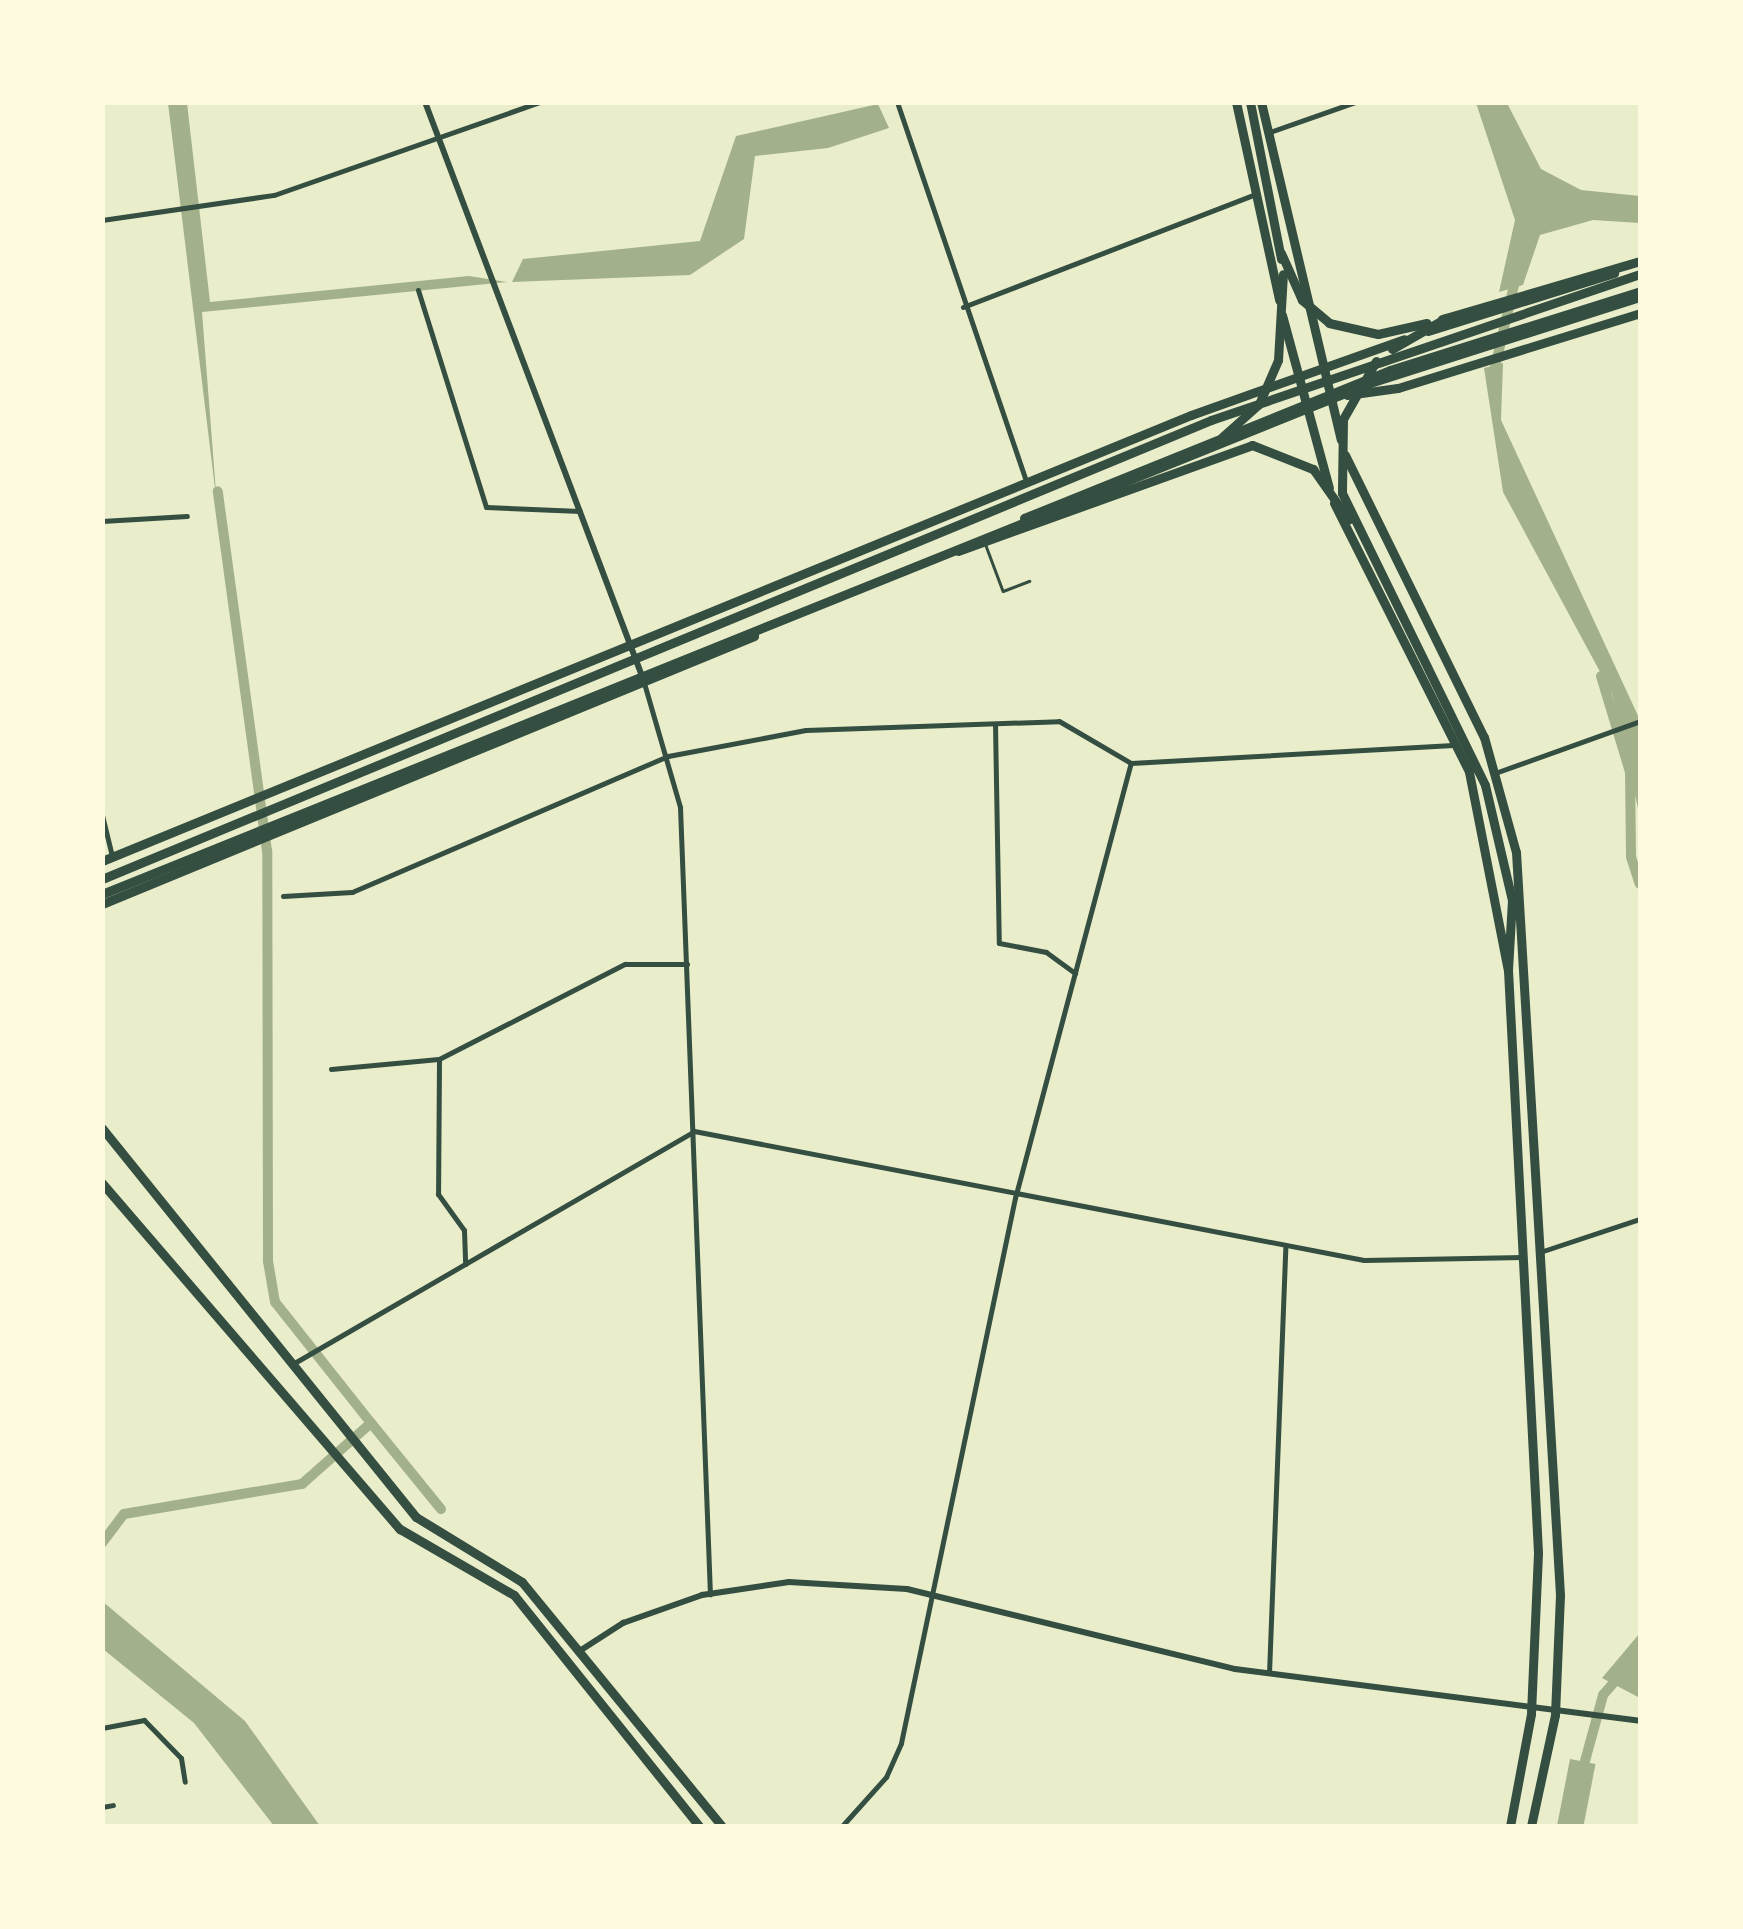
<!DOCTYPE html>
<style>
body{margin:0}
#map{position:relative;width:1743px;height:1929px;overflow:hidden;background:#e9edc9;font-family:"Nunito Sans",sans-serif}
div>[style]{position:absolute}
[style*='--x']{left:calc(var(--x)*1px);top:calc(var(--y)*1px);width:calc(var(--w)*1px);rotate:calc(var(--a)*1deg)}
.water>*{inset:0;background:#a3b18a;transform-origin:0 0}
.canal>*{height:10px;margin:-5px;padding:0 5px;transform-origin:5px;border-radius:5px;background:#a3b18a}
.service>*{height:2.5px;margin:-1.25px;padding:0 1.25px;transform-origin:1.25px;border-radius:1.25px;background:#344e41}
.minor>*{height:5px;margin:-2.5px;padding:0 2.5px;transform-origin:2.5px;border-radius:2.5px;background:#344e41}
.tertiary>*{height:6px;margin:-3px;padding:0 3px;transform-origin:3px;border-radius:3px;background:#344e41}
.primary>*{height:9px;margin:-4.5px;padding:0 4.5px;transform-origin:4.5px;border-radius:4.5px;background:#344e41}
.trunk>*{height:9px;margin:-4.5px;padding:0 4.5px;transform-origin:4.5px;border-radius:4.5px;background:#344e41}
span{translate:-50% -50%;white-space:nowrap;text-align:center;line-height:1.15;-webkit-text-stroke:9px #fefae0;paint-order:stroke}
.frame{position:absolute;inset:0;border:105px solid #fefae0;pointer-events:none}
</style>
<div id="map">
<div class="water">
<div style="clip-path:polygon(168px 103px,187px 103px,210px 302px,469px 276px,507px 282px,202px 312px,217px 505px)"></div>
<div style="clip-path:polygon(1476px 103px,1507px 103px,1541px 169px,1581px 190px,1640px 196px,1640px 223px,1593px 220px,1540px 235px,1523px 285px,1499px 292px,1515px 220px)"></div>
<div style="clip-path:polygon(878px 104px,889px 128px,828px 148px,755px 156px,744px 239px,690px 275px,512px 282px,523px 259px,700px 241px,736px 136px)"></div>
<div style="clip-path:polygon(1503px 363px,1501px 420px,1640px 720px,1640px 817px,1612px 694px,1503px 492px,1484px 368px)"></div>
<div style="clip-path:polygon(102px 1601px,245px 1721px,320px 1826px,274px 1826px,194px 1723px,103px 1649px)"></div>
<div style="clip-path:polygon(1640px 1633px,1640px 1694px,1638px 1697px,1602px 1678px)"></div>
<div style="left:1570px;top:1759px;width:26px;height:69px;rotate:11deg"></div>
</div>
<div class="canal">
<div style="--x:1493;--y:376;--w:103;--a:-77"></div>
<div style="--x:1601;--y:676;--w:100;--a:73.2"></div>
<div style="--x:1630;--y:772;--w:85;--a:89.3"></div>
<div style="--x:1631;--y:857;--w:28;--a:72"></div>
<div style="--x:371;--y:1423;--w:111;--a:50.9"></div>
<div style="--x:102;--y:1543;--w:36;--a:-53"></div>
<div style="--x:124;--y:1514;--w:181;--a:-9.6"></div>
<div style="--x:302;--y:1484;--w:92;--a:-41.5"></div>
<div style="--x:371;--y:1423;--w:154;--a:-128.4"></div>
<div style="--x:275;--y:1302;--w:42;--a:-99.7"></div>
<div style="--x:268;--y:1261;--w:410;--a:-90.1"></div>
<div style="--x:267;--y:851;--w:363;--a:-97.8"></div>
<div style="--x:1582;--y:1772;--w:80;--a:-74.7"></div>
<div style="--x:1603;--y:1695;--w:28;--a:-49"></div>
</div>
<div class="service">
<div style="--x:985;--y:543;--w:51;--a:69.4"></div>
<div style="--x:1003;--y:591;--w:28;--a:-21"></div>
</div>
<div class="minor">
<div style="--x:897;--y:102;--w:403;--a:71.2"></div>
<div style="--x:1270;--y:132;--w:90;--a:-19.4"></div>
<div style="--x:102;--y:220;--w:174;--a:-8.3"></div>
<div style="--x:274;--y:195;--w:281;--a:-19.3"></div>
<div style="--x:418;--y:290;--w:227;--a:72.6"></div>
<div style="--x:486;--y:507;--w:94;--a:2.4"></div>
<div style="--x:963;--y:307;--w:312;--a:-21.1"></div>
<div style="--x:102;--y:521;--w:85;--a:-3.4"></div>
<div style="--x:644;--y:683;--w:129;--a:73.8"></div>
<div style="--x:680;--y:807;--w:788;--a:87.82"></div>
<div style="--x:995;--y:724;--w:219;--a:89"></div>
<div style="--x:999;--y:943;--w:48;--a:10.8"></div>
<div style="--x:1046;--y:952;--w:36;--a:36"></div>
<div style="--x:1495;--y:773;--w:154;--a:-19.7"></div>
<div style="--x:102;--y:815;--w:42;--a:76.3"></div>
<div style="--x:283;--y:896;--w:69;--a:-3.3"></div>
<div style="--x:352;--y:892;--w:344;--a:-23.3"></div>
<div style="--x:668;--y:756;--w:140;--a:-10.7"></div>
<div style="--x:806;--y:730;--w:253;--a:-2"></div>
<div style="--x:1059;--y:721;--w:83;--a:30.3"></div>
<div style="--x:1131;--y:763;--w:327;--a:-3.2"></div>
<div style="--x:439;--y:1060;--w:134;--a:90.4"></div>
<div style="--x:438;--y:1194;--w:44;--a:54.2"></div>
<div style="--x:464;--y:1230;--w:34;--a:88"></div>
<div style="--x:331;--y:1069;--w:108;--a:-5.3"></div>
<div style="--x:439;--y:1059;--w:209;--a:-27.1"></div>
<div style="--x:625;--y:964;--w:62;--a:0"></div>
<div style="--x:1543;--y:1251;--w:102;--a:-18.3"></div>
<div style="--x:296;--y:1362;--w:460;--a:-30.1"></div>
<div style="--x:694;--y:1131;--w:682;--a:10.9"></div>
<div style="--x:1364;--y:1260;--w:159;--a:-1.1"></div>
<div style="--x:1269;--y:1673;--w:426;--a:-87.8"></div>
<div style="--x:102;--y:1728;--w:43;--a:-10.8"></div>
<div style="--x:144;--y:1720;--w:53;--a:45.8"></div>
<div style="--x:181;--y:1758;--w:24;--a:81"></div>
<div style="--x:102;--y:1807;--w:11;--a:-10"></div>
<div style="--x:842;--y:1826;--w:66;--a:-48.1"></div>
<div style="--x:886;--y:1777;--w:37;--a:-66"></div>
<div style="--x:901;--y:1743;--w:557;--a:-78.19"></div>
<div style="--x:1015;--y:1198;--w:450;--a:-75.1"></div>
</div>
<div class="tertiary">
<div style="--x:425;--y:102;--w:614;--a:69.29"></div>
<div style="--x:578;--y:1652;--w:54;--a:-32.8"></div>
<div style="--x:623;--y:1623;--w:84;--a:-19.5"></div>
<div style="--x:702;--y:1595;--w:88;--a:-8.5"></div>
<div style="--x:789;--y:1582;--w:118;--a:3.4"></div>
<div style="--x:907;--y:1589;--w:338;--a:13.7"></div>
<div style="--x:1235;--y:1669;--w:408;--a:7.3"></div>
</div>
<div class="primary">
<div style="--x:1236;--y:102;--w:203;--a:77.7"></div>
<div style="--x:1261;--y:102;--w:347;--a:76.7"></div>
<div style="--x:1282;--y:315;--w:179;--a:74.8"></div>
<div style="--x:1428;--y:331;--w:195;--a:-17.3"></div>
<div style="--x:1345;--y:455;--w:314;--a:63.8"></div>
<div style="--x:1484;--y:737;--w:119;--a:74.5"></div>
<div style="--x:1516;--y:852;--w:744;--a:86.61"></div>
<div style="--x:1560;--y:1595;--w:120;--a:92.4"></div>
<div style="--x:1555;--y:1715;--w:114;--a:102.2"></div>
<div style="--x:1334;--y:503;--w:301;--a:63.3"></div>
<div style="--x:1469;--y:772;--w:202;--a:78.9"></div>
<div style="--x:1508;--y:970;--w:584;--a:87.05"></div>
<div style="--x:1538;--y:1553;--w:161;--a:92.5"></div>
<div style="--x:1531;--y:1714;--w:114;--a:100.6"></div>
<div style="--x:1024;--y:518;--w:395;--a:-22"></div>
<div style="--x:1390;--y:370;--w:262;--a:-17.5"></div>
<div style="--x:102;--y:861;--w:1177;--a:-22.27"></div>
<div style="--x:1191;--y:415;--w:226;--a:-19.6"></div>
<div style="--x:102;--y:904;--w:705;--a:-22.34"></div>
<div style="--x:102;--y:1128;--w:500;--a:51.1"></div>
<div style="--x:416;--y:1517;--w:124;--a:31.5"></div>
<div style="--x:522;--y:1582;--w:315;--a:50.7"></div>
<div style="--x:102;--y:1183;--w:457;--a:49.3"></div>
<div style="--x:400;--y:1529;--w:132;--a:30.1"></div>
<div style="--x:514;--y:1595;--w:296;--a:51.3"></div>
</div>
<div class="trunk">
<div style="--x:1250;--y:102;--w:160;--a:78.8"></div>
<div style="--x:1281;--y:253;--w:51;--a:65.9"></div>
<div style="--x:1302;--y:300;--w:35;--a:40"></div>
<div style="--x:1329;--y:323;--w:50;--a:12.7"></div>
<div style="--x:1378;--y:334;--w:50;--a:-12.7"></div>
<div style="--x:1442;--y:319;--w:206;--a:-16.3"></div>
<div style="--x:1392;--y:349;--w:62;--a:-29.9"></div>
<div style="--x:1376;--y:361;--w:67;--a:119.6"></div>
<div style="--x:1343;--y:419;--w:74;--a:90.8"></div>
<div style="--x:1342;--y:493;--w:325;--a:63.9"></div>
<div style="--x:1485;--y:785;--w:118;--a:76.8"></div>
<div style="--x:1512;--y:900;--w:70;--a:93.3"></div>
<div style="--x:1347;--y:395;--w:51;--a:-7.8"></div>
<div style="--x:1398;--y:388;--w:253;--a:-17.2"></div>
<div style="--x:1222;--y:437;--w:50;--a:-41.7"></div>
<div style="--x:1259;--y:404;--w:48;--a:-66.6"></div>
<div style="--x:1278;--y:360;--w:86;--a:-86.7"></div>
<div style="--x:958;--y:551;--w:313;--a:-19.8"></div>
<div style="--x:1252;--y:445;--w:66;--a:21.5"></div>
<div style="--x:1313;--y:469;--w:62;--a:54.8"></div>
<div style="--x:102;--y:879;--w:1200;--a:-22.48"></div>
<div style="--x:1211;--y:420;--w:453;--a:-18.8"></div>
<div style="--x:102;--y:894;--w:1367;--a:-21.95"></div>
<div style="--x:1370;--y:383;--w:283;--a:-17.7"></div>
</div>
<div class="frame"></div>
</div>
